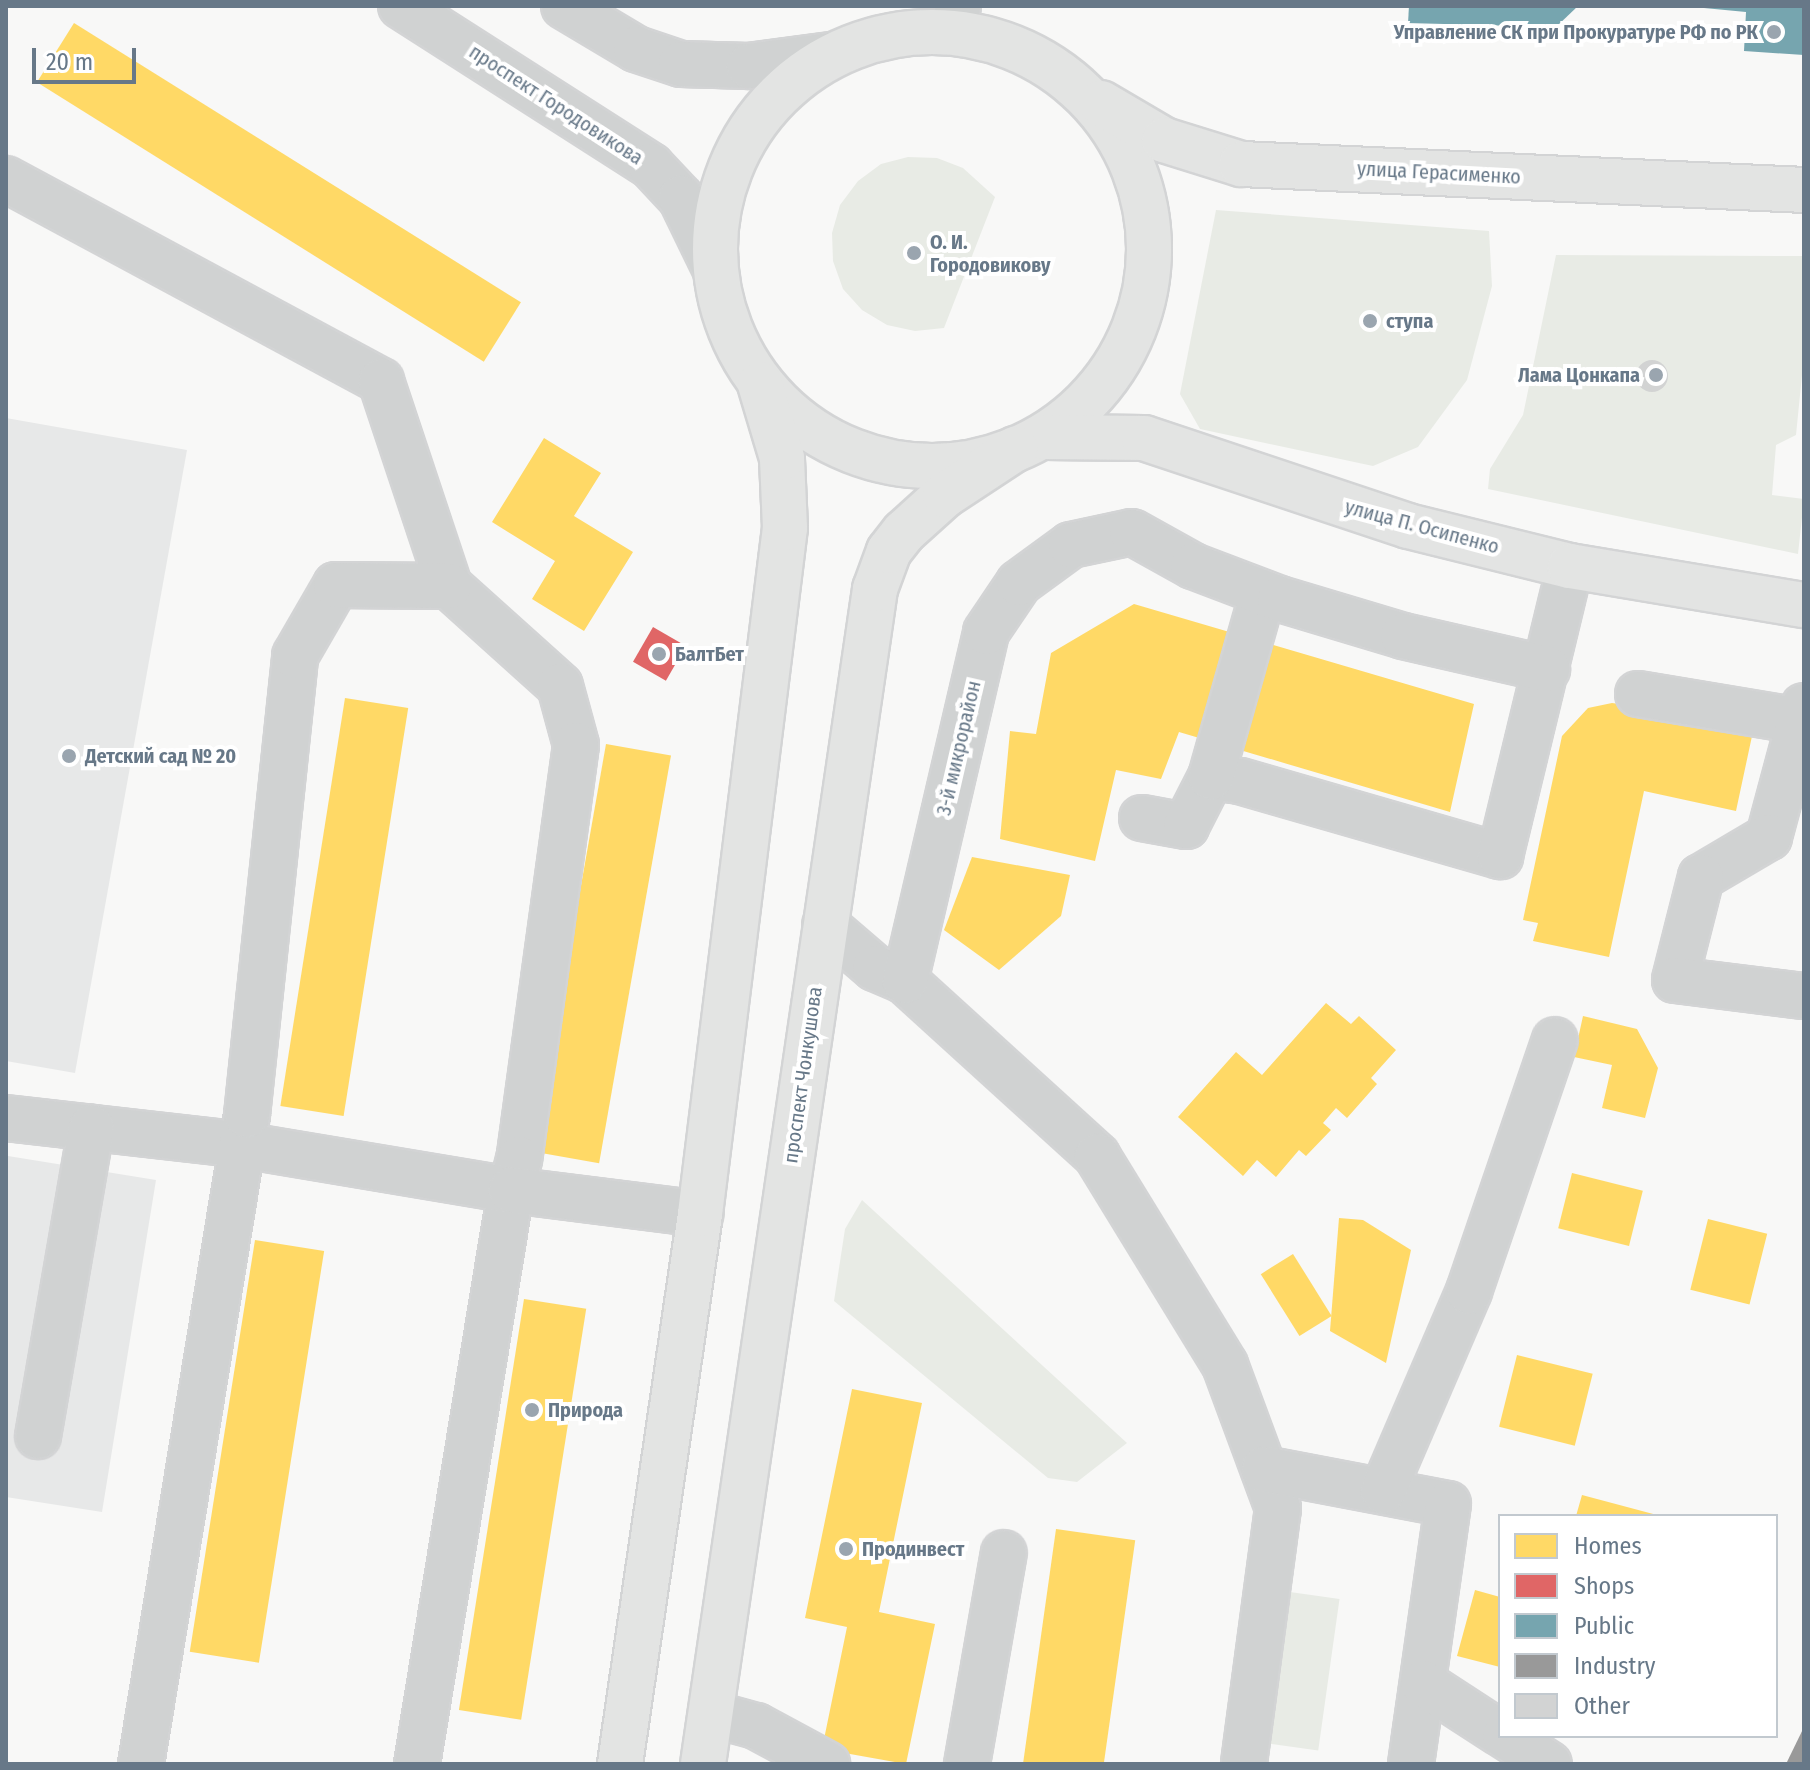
<!DOCTYPE html>
<meta charset="utf-8">
<style>
body{margin:0}
#map{position:relative;width:1810px;height:1770px;overflow:hidden;background:#f8f8f7;font-family:"Fira Sans Condensed",sans-serif}
div>[style]{position:absolute}
[style*='--x']{left:calc(var(--x)*1px);top:calc(var(--y)*1px);width:calc(var(--w)*1px);rotate:calc(var(--a)*1deg)}
.built>*{inset:0;background:#e7e8e8}
.green>*{inset:0;background:#e8ebe5;transform-origin:0 0}
.homes>*{inset:0;background:#ffd966;transform-origin:0 0}
.shops>*{inset:0;background:#e06666;transform-origin:0 0}
.public>*{inset:0;background:#76a5af}
.industry>*{inset:0;background:#999}
.building>*{inset:0;background:#d2d3d3}
.round{border-radius:50%}
.roads{filter:drop-shadow(2px 0 #d3d4d5) drop-shadow(-2px 0 #d3d4d5) drop-shadow(0 2px #d3d4d5) drop-shadow(0 -2px #d3d4d5)}
.minor>*{height:44px;margin:-22px;padding:0 22px;transform-origin:22px;border-radius:22px;background:#d0d2d2}
.major>*{height:44px;margin:-22px;padding:0 22px;transform-origin:22px;border-radius:22px;background:#e3e4e3}
.major>.ring{margin:-22px;padding:0;box-sizing:content-box;background:none;border:44px solid #e3e4e3;border-radius:50%}
.dots>*{width:22px;height:22px;translate:-50% -50%;box-sizing:border-box;border:4px solid #fff;border-radius:50%}
span{translate:-50% -50%;white-space:nowrap;text-align:center;line-height:1.15;-webkit-text-stroke:8px #fff;paint-order:stroke}
.poi-label{font-size:20px;color:#677888;font-weight:700}
.right{translate:-100% -50%;text-align:right}
.left{translate:0 -50%;text-align:left}
.street-label{font-size:20px;color:#677888}
.frame{position:absolute;inset:0;border:8px solid #677888;pointer-events:none}
.legend{position:absolute;left:1498px;top:1514px;width:280px;height:224px;box-sizing:border-box;background:#fff;border:2px solid #c2c9cf;margin:0;padding:10px 14px;list-style:none;font-size:24px;color:#677888}
.legend li{display:flex;align-items:center;gap:16px;height:40px}
.legend b{width:40px;border:2px solid #c2c9cf}
.scale{position:absolute;left:32px;top:48px;width:104px;height:36px;box-sizing:border-box;border:4px solid #677888;border-top:0;padding-left:10px;font-size:24px;line-height:28px;white-space:nowrap;color:#677888;-webkit-text-stroke:6px #fff;paint-order:stroke}
</style>
<div id="map">
<div class="built">
<div style="clip-path:polygon(6px 418px,187px 450px,75px 1073px,6px 1061px)"></div>
<div style="clip-path:polygon(8px 1156px,156px 1180px,102px 1512px,6px 1497px)"></div>
</div>
<div class="green">
<div style="clip-path:polygon(908px 157px,937px 158px,963px 168px,995px 197px,944px 328px,915px 331px,887px 325px,862px 310px,843px 289px,833px 261px,832px 233px,840px 205px,858px 181px,881px 164px)"></div>
<div style="clip-path:polygon(1216px 210px,1489px 231px,1492px 286px,1467px 380px,1418px 447px,1373px 466px,1200px 429px,1180px 394px)"></div>
<div style="clip-path:polygon(1556px 255px,1804px 256px,1804px 355px,1796px 435px,1776px 445px,1772px 495px,1804px 499px,1798px 554px,1488px 489px,1490px 469px,1523px 415px)"></div>
<div style="clip-path:polygon(862px 1200px,1127px 1443px,1077px 1482px,1048px 1478px,834px 1301px,845px 1229px)"></div>
<div style="left:1290px;top:1592px;width:50px;height:153px;rotate:8deg"></div>
</div>
<div class="homes">
<div style="left:74px;top:23px;width:527px;height:70px;rotate:32deg"></div>
<div style="clip-path:polygon(544px 438px,601px 473px,574px 516px,633px 552px,584px 631px,532px 599px,555px 561px,492px 522px)"></div>
<div style="clip-path:polygon(1134px 604px,1474px 704px,1450px 812px,1179px 732px,1161px 779px,1116px 770px,1095px 861px,1000px 839px,1010px 731px,1036px 734px,1051px 653px)"></div>
<div style="left:345px;top:698px;width:64px;height:413px;rotate:9deg"></div>
<div style="clip-path:polygon(1612px 703px,1755px 722px,1736px 811px,1644px 791px,1609px 957px,1533px 941px,1538px 923px,1523px 920px,1562px 736px,1588px 708px)"></div>
<div style="left:606px;top:744px;width:66px;height:414px;rotate:10deg"></div>
<div style="clip-path:polygon(972px 857px,1070px 875px,1061px 916px,999px 970px,944px 930px)"></div>
<div style="clip-path:polygon(1326px 1003px,1351px 1024px,1359px 1016px,1396px 1050px,1371px 1078px,1377px 1084px,1347px 1118px,1336px 1108px,1323px 1123px,1331px 1130px,1306px 1156px,1299px 1150px,1276px 1177px,1257px 1160px,1243px 1176px,1178px 1117px,1236px 1052px,1262px 1075px)"></div>
<div style="clip-path:polygon(1583px 1016px,1637px 1029px,1658px 1068px,1645px 1118px,1602px 1108px,1612px 1065px,1574px 1057px)"></div>
<div style="left:1572px;top:1173px;width:73px;height:57px;rotate:14deg"></div>
<div style="clip-path:polygon(1339px 1218px,1363px 1220px,1411px 1250px,1386px 1363px,1330px 1331px)"></div>
<div style="left:1708px;top:1219px;width:61px;height:73px;rotate:14deg"></div>
<div style="left:255px;top:1240px;width:70px;height:417px;rotate:9deg"></div>
<div style="left:1293px;top:1254px;width:73px;height:38px;rotate:58deg"></div>
<div style="left:524px;top:1299px;width:63px;height:416px;rotate:9deg"></div>
<div style="left:1517px;top:1355px;width:78px;height:74px;rotate:14deg"></div>
<div style="clip-path:polygon(852px 1389px,922px 1403px,879px 1612px,935px 1624px,906px 1764px,822px 1749px,847px 1627px,805px 1618px)"></div>
<div style="clip-path:polygon(1582px 1495px,1657px 1515px,1657px 1516px,1576px 1516px)"></div>
<div style="left:1056px;top:1529px;width:80px;height:238px;rotate:8deg"></div>
<div style="clip-path:polygon(1475px 1590px,1500px 1597px,1500px 1667px,1457px 1656px)"></div>
</div>
<div class="shops">
<div style="left:653px;top:627px;width:38px;height:40px;rotate:30deg"></div>
</div>
<div class="public">
<div style="clip-path:polygon(1409px 6px,1578px 6px,1556px 27px,1408px 23px)"></div>
<div style="clip-path:polygon(1683px 6px,1804px 6px,1804px 55px,1744px 51px,1746px 12px)"></div>
</div>
<div class="industry">
<div style="clip-path:polygon(1804px 1727px,1804px 1764px,1786px 1764px)"></div>
</div>
<div class="building">
<div class="round" style="left:1636px;top:360px;width:32px;height:32px"></div>
</div>
<div class="roads">
<div class="minor">
<div style="--x:401;--y:6;--w:297;--a:32.6"></div>
<div style="--x:651;--y:166;--w:44;--a:46.8"></div>
<div style="--x:681;--y:198;--w:76;--a:64.1"></div>
<div style="--x:564;--y:6;--w:84;--a:30.8"></div>
<div style="--x:636;--y:49;--w:47;--a:18.4"></div>
<div style="--x:681;--y:64;--w:68;--a:1.7"></div>
<div style="--x:749;--y:66;--w:83;--a:-7.6"></div>
<div style="--x:954;--y:31;--w:25;--a:-81"></div>
<div style="--x:6;--y:179;--w:426;--a:28.3"></div>
<div style="--x:381;--y:381;--w:216;--a:71.6"></div>
<div style="--x:449;--y:586;--w:149;--a:42"></div>
<div style="--x:560;--y:686;--w:61;--a:74.8"></div>
<div style="--x:576;--y:745;--w:418;--a:97.8"></div>
<div style="--x:519;--y:1159;--w:32;--a:104"></div>
<div style="--x:511;--y:1190;--w:582;--a:99.3"></div>
<div style="--x:1638;--y:694;--w:164;--a:9.5"></div>
<div style="--x:1804;--y:706;--w:136;--a:105"></div>
<div style="--x:1769;--y:837;--w:79;--a:149.5"></div>
<div style="--x:1701;--y:877;--w:106;--a:104.2"></div>
<div style="--x:1675;--y:980;--w:130;--a:7.1"></div>
<div style="--x:1211;--y:777;--w:29;--a:8"></div>
<div style="--x:1240;--y:781;--w:271;--a:16.1"></div>
<div style="--x:1500;--y:856;--w:298;--a:-76.4"></div>
<div style="--x:1142;--y:818;--w:45;--a:10.3"></div>
<div style="--x:1186;--y:826;--w:55;--a:-63"></div>
<div style="--x:1211;--y:777;--w:191;--a:-74.2"></div>
<div style="--x:825;--y:925;--w:66;--a:40.7"></div>
<div style="--x:875;--y:968;--w:33;--a:23"></div>
<div style="--x:905;--y:981;--w:260;--a:42.3"></div>
<div style="--x:1097;--y:1156;--w:245;--a:58.5"></div>
<div style="--x:1225;--y:1365;--w:153;--a:69.7"></div>
<div style="--x:1278;--y:1508;--w:258;--a:97.6"></div>
<div style="--x:905;--y:981;--w:358;--a:-76.9"></div>
<div style="--x:986;--y:632;--w:59;--a:-56"></div>
<div style="--x:1019;--y:583;--w:64;--a:-36.2"></div>
<div style="--x:1071;--y:545;--w:62;--a:-12"></div>
<div style="--x:1132;--y:532;--w:70;--a:29.1"></div>
<div style="--x:1193;--y:566;--w:93;--a:20.8"></div>
<div style="--x:1280;--y:599;--w:128;--a:16.7"></div>
<div style="--x:1403;--y:636;--w:148;--a:12.9"></div>
<div style="--x:6;--y:1118;--w:238;--a:6.5"></div>
<div style="--x:242;--y:1145;--w:273;--a:9.5"></div>
<div style="--x:511;--y:1190;--w:191;--a:7.2"></div>
<div style="--x:38;--y:1436;--w:313;--a:-80.2"></div>
<div style="--x:1264;--y:1469;--w:187;--a:10.8"></div>
<div style="--x:1448;--y:1504;--w:263;--a:98.1"></div>
<div style="--x:1383;--y:1491;--w:218;--a:-66.7"></div>
<div style="--x:1469;--y:1291;--w:265;--a:-71.1"></div>
<div style="--x:1423;--y:1683;--w:92;--a:33"></div>
<div style="--x:712;--y:1714;--w:46;--a:15.3"></div>
<div style="--x:756;--y:1726;--w:81;--a:28.2"></div>
<div style="--x:1505;--y:1736;--w:52;--a:32.5"></div>
<div style="--x:141;--y:1764;--w:658;--a:-80.72"></div>
<div style="--x:247;--y:1115;--w:462;--a:-84"></div>
<div style="--x:295;--y:656;--w:82;--a:-60"></div>
<div style="--x:336;--y:585;--w:113;--a:0.5"></div>
<div style="--x:967;--y:1764;--w:214;--a:-80.1"></div>
</div>
<div class="major">
<div class="ring" style="left:715px;top:32px;width:390px;height:390px"></div>
<div style="--x:1101;--y:103;--w:73;--a:30.4"></div>
<div style="--x:1164;--y:140;--w:81;--a:17.3"></div>
<div style="--x:1241;--y:164;--w:564;--a:2.64"></div>
<div style="--x:1045;--y:437;--w:99;--a:0.6"></div>
<div style="--x:1144;--y:438;--w:278;--a:18.4"></div>
<div style="--x:1408;--y:526;--w:167;--a:13.9"></div>
<div style="--x:1570;--y:566;--w:237;--a:9.5"></div>
<div style="--x:620;--y:1764;--w:556;--a:-81.72"></div>
<div style="--x:700;--y:1214;--w:691;--a:-82.94"></div>
<div style="--x:785;--y:528;--w:70;--a:-92.5"></div>
<div style="--x:782;--y:458;--w:77;--a:-106.6"></div>
<div style="--x:703;--y:1764;--w:1188;--a:-81.67"></div>
<div style="--x:875;--y:589;--w:40;--a:-69.8"></div>
<div style="--x:889;--y:551;--w:24;--a:-52"></div>
<div style="--x:904;--y:532;--w:55;--a:-42.1"></div>
<div style="--x:945;--y:495;--w:84;--a:-33.3"></div>
</div>
</div>
<div class="dots">
<div style="left:1774px;top:32px;background:#9aa5af"></div>
<div style="left:914px;top:253px;background:#9aa5af"></div>
<div style="left:1370px;top:321px;background:#9aa5af"></div>
<div style="left:1656px;top:375px;background:#9aa5af"></div>
<div style="left:659px;top:654px;background:#9aa5af"></div>
<div style="left:69px;top:756px;background:#9aa5af"></div>
<div style="left:532px;top:1410px;background:#9aa5af"></div>
<div style="left:846px;top:1549px;background:#9aa5af"></div>
</div>
<div class="poi-label">
<span class="right" style="left:1758px;top:32px">Управление СК при Прокуратуре РФ по РК</span>
<span class="left" style="left:930px;top:254px">О. И.<br>Городовикову</span>
<span class="left" style="left:1386px;top:321px">ступа</span>
<span class="right" style="left:1640px;top:375px">Лама Цонкапа</span>
<span class="left" style="left:675px;top:654px">БалтБет</span>
<span class="left" style="left:85px;top:756px">Детский сад № 20</span>
<span class="left" style="left:548px;top:1410px">Природа</span>
<span class="left" style="left:862px;top:1549px">Продинвест</span>
</div>
<div class="street-label">
<span style="left:556px;top:105px;rotate:33deg">проспект Городовикова</span>
<span style="left:1439px;top:173px;rotate:3deg">улица Герасименко</span>
<span style="left:1422px;top:527px;rotate:15deg">улица П. Осипенко</span>
<span style="left:959px;top:748px;rotate:-77deg">3-й микрорайон</span>
<span style="left:803px;top:1075px;rotate:-82deg">проспект Чонкушова</span>
</div>
<div class="frame"></div>
<ul class="legend">
<li><b style="height:22px;background:#ffd966"></b>Homes</li>
<li><b style="height:22px;background:#e06666"></b>Shops</li>
<li><b style="height:22px;background:#76a5af"></b>Public</li>
<li><b style="height:22px;background:#999"></b>Industry</li>
<li><b style="height:22px;background:#d2d3d3"></b>Other</li>
</ul>
<div class="scale">20 m</div>
</div>
